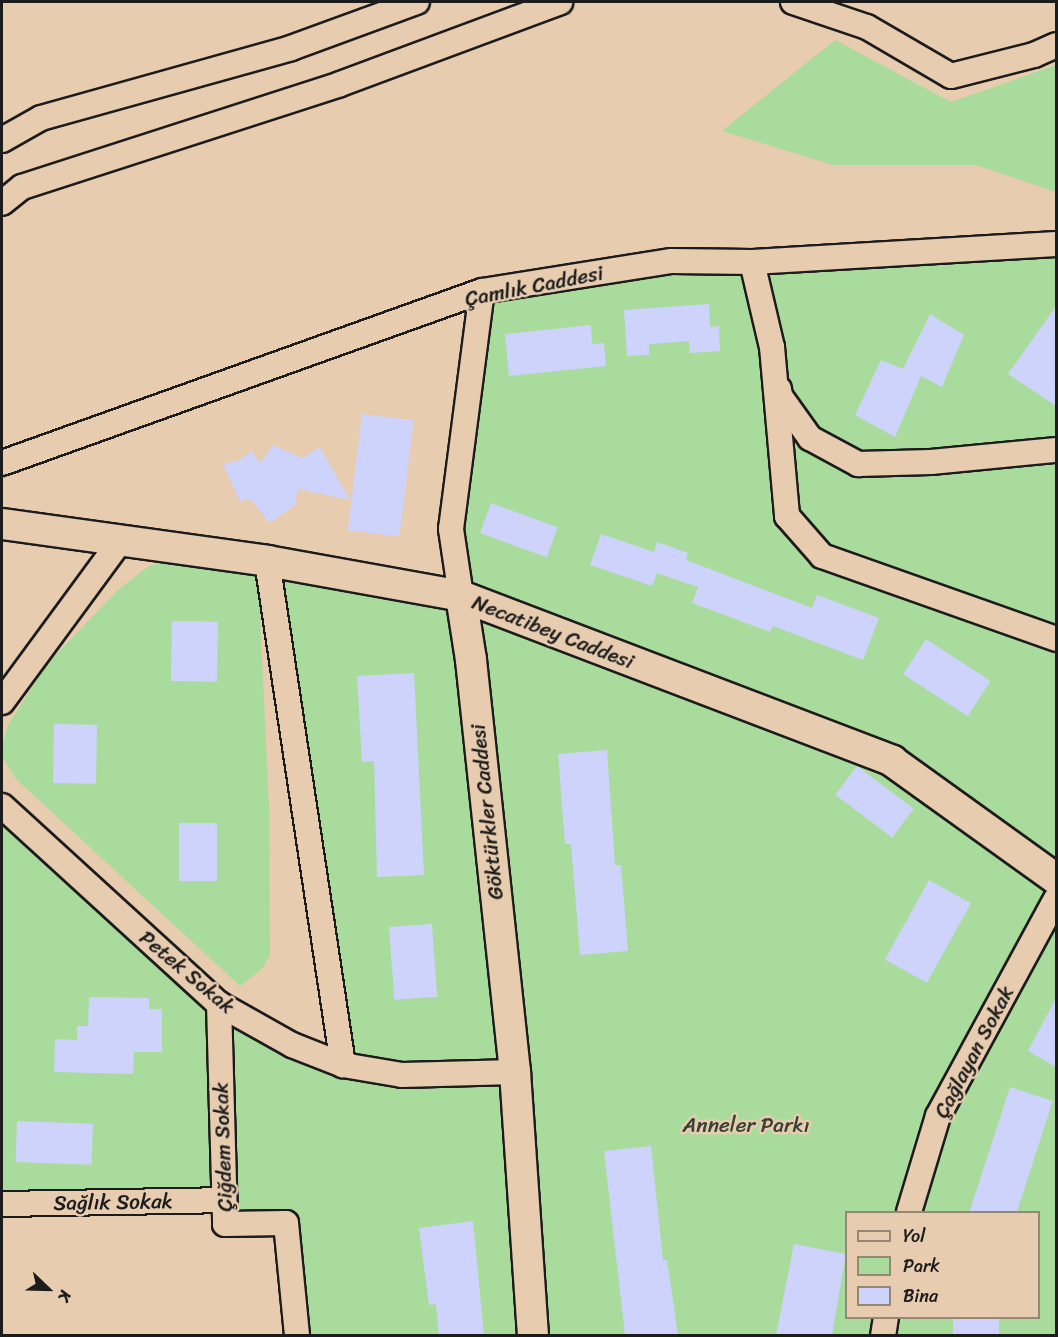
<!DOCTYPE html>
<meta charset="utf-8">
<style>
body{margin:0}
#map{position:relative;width:1058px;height:1337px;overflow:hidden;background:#e7ccaf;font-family:Sriracha,sans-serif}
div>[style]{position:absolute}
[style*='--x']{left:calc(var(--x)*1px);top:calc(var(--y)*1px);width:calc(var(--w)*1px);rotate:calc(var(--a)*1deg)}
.green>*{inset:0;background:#a9db9c}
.building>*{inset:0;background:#ced3fb;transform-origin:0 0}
.roads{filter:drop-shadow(2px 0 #1c1c1c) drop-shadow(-2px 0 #1c1c1c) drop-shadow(0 2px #1c1c1c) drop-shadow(0 -2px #1c1c1c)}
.minor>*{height:24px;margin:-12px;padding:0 12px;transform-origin:12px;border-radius:12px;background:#e7ccaf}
.tertiary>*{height:30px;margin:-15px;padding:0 15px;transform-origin:15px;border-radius:15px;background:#e7ccaf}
span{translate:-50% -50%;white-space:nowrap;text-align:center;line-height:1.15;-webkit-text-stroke:5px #e7ccaf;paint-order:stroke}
.street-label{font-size:21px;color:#1c1c1c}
.park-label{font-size:21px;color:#384236}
.frame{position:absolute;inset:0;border:3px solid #1c1c1c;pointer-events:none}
.legend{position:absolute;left:845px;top:1211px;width:195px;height:108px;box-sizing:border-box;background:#e7ccaf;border:2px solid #968674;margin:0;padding:8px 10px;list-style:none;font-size:18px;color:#1c1c1c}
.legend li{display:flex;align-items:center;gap:12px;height:30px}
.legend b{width:30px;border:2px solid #968674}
.north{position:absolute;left:18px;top:1259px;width:60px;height:60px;-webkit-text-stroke:4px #e7ccaf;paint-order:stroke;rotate:113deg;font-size:16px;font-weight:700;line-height:24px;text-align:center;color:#1c1c1c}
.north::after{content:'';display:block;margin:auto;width:21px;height:27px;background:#1c1c1c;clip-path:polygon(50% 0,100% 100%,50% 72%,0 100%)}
</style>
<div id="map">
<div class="green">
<div style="clip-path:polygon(835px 40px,951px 102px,1056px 65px,1056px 192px,976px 165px,833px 165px,722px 131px)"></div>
<div style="clip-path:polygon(evenodd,1056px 244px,1056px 1335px,297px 1335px,286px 1223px,225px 1224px,224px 1201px,2px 1204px,2px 806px,219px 1004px,342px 1065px,267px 561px,461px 596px,451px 529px,482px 291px,672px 261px,1056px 244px,846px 1212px,1038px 1212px,1038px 1318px,846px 1318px,846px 1212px)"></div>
<div style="clip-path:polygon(165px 563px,258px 570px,269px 809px,270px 954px,263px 968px,240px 986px,16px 779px,3px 758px,3px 742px,8px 725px,48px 663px,117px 591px,150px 565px)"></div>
</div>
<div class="building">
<div style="clip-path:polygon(709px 304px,710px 327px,719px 326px,720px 351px,690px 353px,689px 341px,649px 344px,649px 355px,627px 356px,624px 310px)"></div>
<div style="clip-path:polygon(1056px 306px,1056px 406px,1008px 374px)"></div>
<div style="clip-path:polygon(930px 314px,964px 335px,942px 387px,921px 376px,895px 437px,855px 415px,881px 360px,903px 369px)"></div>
<div style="clip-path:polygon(591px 325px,592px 344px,604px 343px,606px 366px,509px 376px,505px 334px)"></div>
<div style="left:362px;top:414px;width:52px;height:117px;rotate:7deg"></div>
<div style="clip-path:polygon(273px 445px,302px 458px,320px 447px,350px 500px,298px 489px,295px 505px,269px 523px,251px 499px,240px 501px,223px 464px,239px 460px,252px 451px,260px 463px)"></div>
<div style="left:491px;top:503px;width:71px;height:32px;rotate:20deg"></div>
<div style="clip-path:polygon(601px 534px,654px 552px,657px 542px,688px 553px,686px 560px,812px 608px,817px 595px,879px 618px,863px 660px,773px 626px,770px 632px,692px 603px,698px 587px,657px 573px,652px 586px,590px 565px)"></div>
<div style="left:172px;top:621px;width:46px;height:60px;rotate:1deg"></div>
<div style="left:926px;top:639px;width:77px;height:42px;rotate:33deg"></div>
<div style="clip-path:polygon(414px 673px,424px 875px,377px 877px,374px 761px,362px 762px,357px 676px)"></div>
<div style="left:54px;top:724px;width:43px;height:59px;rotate:1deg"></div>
<div style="clip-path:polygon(607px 750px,615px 865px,621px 865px,628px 951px,580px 955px,571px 844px,565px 844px,558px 754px)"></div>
<div style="left:857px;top:766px;width:71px;height:36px;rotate:37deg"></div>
<div style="left:179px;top:823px;width:38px;height:58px"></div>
<div style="left:929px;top:880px;width:48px;height:91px;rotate:29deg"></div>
<div style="left:432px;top:924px;width:73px;height:43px;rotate:86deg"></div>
<div style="clip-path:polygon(89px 997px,149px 998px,149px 1009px,162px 1009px,162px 1052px,134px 1052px,133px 1074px,54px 1072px,55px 1039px,77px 1040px,77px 1026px,88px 1026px)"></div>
<div style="clip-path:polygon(1056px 998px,1056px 1067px,1028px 1051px)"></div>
<div style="left:1010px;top:1087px;width:45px;height:132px;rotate:18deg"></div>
<div style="left:17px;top:1121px;width:76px;height:41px;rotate:2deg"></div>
<div style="clip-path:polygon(651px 1146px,663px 1260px,667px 1260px,678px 1335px,625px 1335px,604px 1151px)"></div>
<div style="clip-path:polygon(473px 1221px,484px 1335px,439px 1335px,436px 1304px,429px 1305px,419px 1228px)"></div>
<div style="clip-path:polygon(794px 1244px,846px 1254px,832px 1335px,776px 1335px)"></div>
<div style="left:953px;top:1317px;width:46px;height:18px"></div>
</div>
<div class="roads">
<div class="minor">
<div style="--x:793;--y:2;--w:78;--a:18.7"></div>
<div style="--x:867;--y:27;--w:97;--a:30.3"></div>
<div style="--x:951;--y:76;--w:86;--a:-14.2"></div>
<div style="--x:1034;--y:55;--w:24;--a:-24"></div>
<div style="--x:2;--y:140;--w:45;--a:-29.4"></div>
<div style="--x:41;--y:118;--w:260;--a:-15.6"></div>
<div style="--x:291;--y:48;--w:134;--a:-20.1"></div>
<div style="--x:2;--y:203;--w:26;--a:-39"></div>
<div style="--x:22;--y:187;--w:334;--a:-17.9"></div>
<div style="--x:340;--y:84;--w:235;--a:-20.4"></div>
<div style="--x:752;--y:262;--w:87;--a:76.8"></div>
<div style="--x:772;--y:347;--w:170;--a:84.9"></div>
<div style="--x:787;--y:516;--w:53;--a:48.8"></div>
<div style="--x:822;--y:556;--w:248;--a:19.5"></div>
<div style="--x:779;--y:389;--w:7;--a:82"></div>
<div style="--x:780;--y:396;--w:52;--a:54.5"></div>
<div style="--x:810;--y:438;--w:55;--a:28.4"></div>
<div style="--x:858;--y:464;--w:73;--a:-1.6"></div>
<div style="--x:931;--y:462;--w:126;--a:-5.5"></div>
<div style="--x:2;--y:463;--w:510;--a:-19.71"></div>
<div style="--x:482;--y:291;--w:192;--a:-9"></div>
<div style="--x:672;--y:261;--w:80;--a:0.7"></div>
<div style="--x:752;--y:262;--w:305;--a:-3.4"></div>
<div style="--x:267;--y:561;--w:510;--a:81.42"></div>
<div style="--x:461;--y:596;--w:68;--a:-98.5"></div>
<div style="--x:451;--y:529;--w:240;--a:-82.6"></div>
<div style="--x:2;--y:702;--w:201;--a:-53.7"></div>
<div style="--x:2;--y:806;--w:294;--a:42.4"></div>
<div style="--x:219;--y:1004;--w:84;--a:29.3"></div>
<div style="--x:292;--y:1045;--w:55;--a:21.4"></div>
<div style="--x:343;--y:1065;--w:60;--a:9.6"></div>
<div style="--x:402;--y:1075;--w:113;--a:-1.5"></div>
<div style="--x:219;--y:1004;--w:220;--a:88.4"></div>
<div style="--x:225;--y:1224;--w:61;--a:-0.9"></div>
<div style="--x:286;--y:1223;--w:114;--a:84.4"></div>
<div style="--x:2;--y:1204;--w:222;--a:-1"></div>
<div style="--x:909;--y:1212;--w:100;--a:-73.2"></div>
<div style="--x:938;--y:1116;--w:247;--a:-61.5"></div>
<div style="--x:883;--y:1336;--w:18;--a:-81"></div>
</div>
<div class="tertiary">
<div style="--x:2;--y:524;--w:268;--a:7.9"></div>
<div style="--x:267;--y:561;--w:197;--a:10.2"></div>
<div style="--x:461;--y:596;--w:462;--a:20.9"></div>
<div style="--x:892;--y:761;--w:202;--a:35.7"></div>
<div style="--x:461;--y:596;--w:65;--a:81.1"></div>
<div style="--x:471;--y:660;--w:414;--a:83.9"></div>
<div style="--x:515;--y:1072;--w:265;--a:86.1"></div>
</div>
</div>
<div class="street-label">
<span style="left:534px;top:286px;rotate:-11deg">Çamlık Caddesi</span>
<span style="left:553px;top:632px;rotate:21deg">Necatibey Caddesi</span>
<span style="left:487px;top:812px;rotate:-96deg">Göktürkler Caddesi</span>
<span style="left:187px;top:972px;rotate:40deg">Petek Sokak</span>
<span style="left:974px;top:1052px;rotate:-62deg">Çağlayan Sokak</span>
<span style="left:223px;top:1147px;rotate:-92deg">Çiğdem Sokak</span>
<span style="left:113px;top:1202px;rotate:-1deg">Sağlık Sokak</span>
</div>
<div class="park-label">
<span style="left:746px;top:1125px">Anneler Parkı</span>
</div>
<div class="frame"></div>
<ul class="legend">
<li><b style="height:8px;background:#e7ccaf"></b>Yol</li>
<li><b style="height:16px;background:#a9db9c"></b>Park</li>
<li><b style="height:16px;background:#ced3fb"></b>Bina</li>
</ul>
<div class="north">K</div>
</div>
